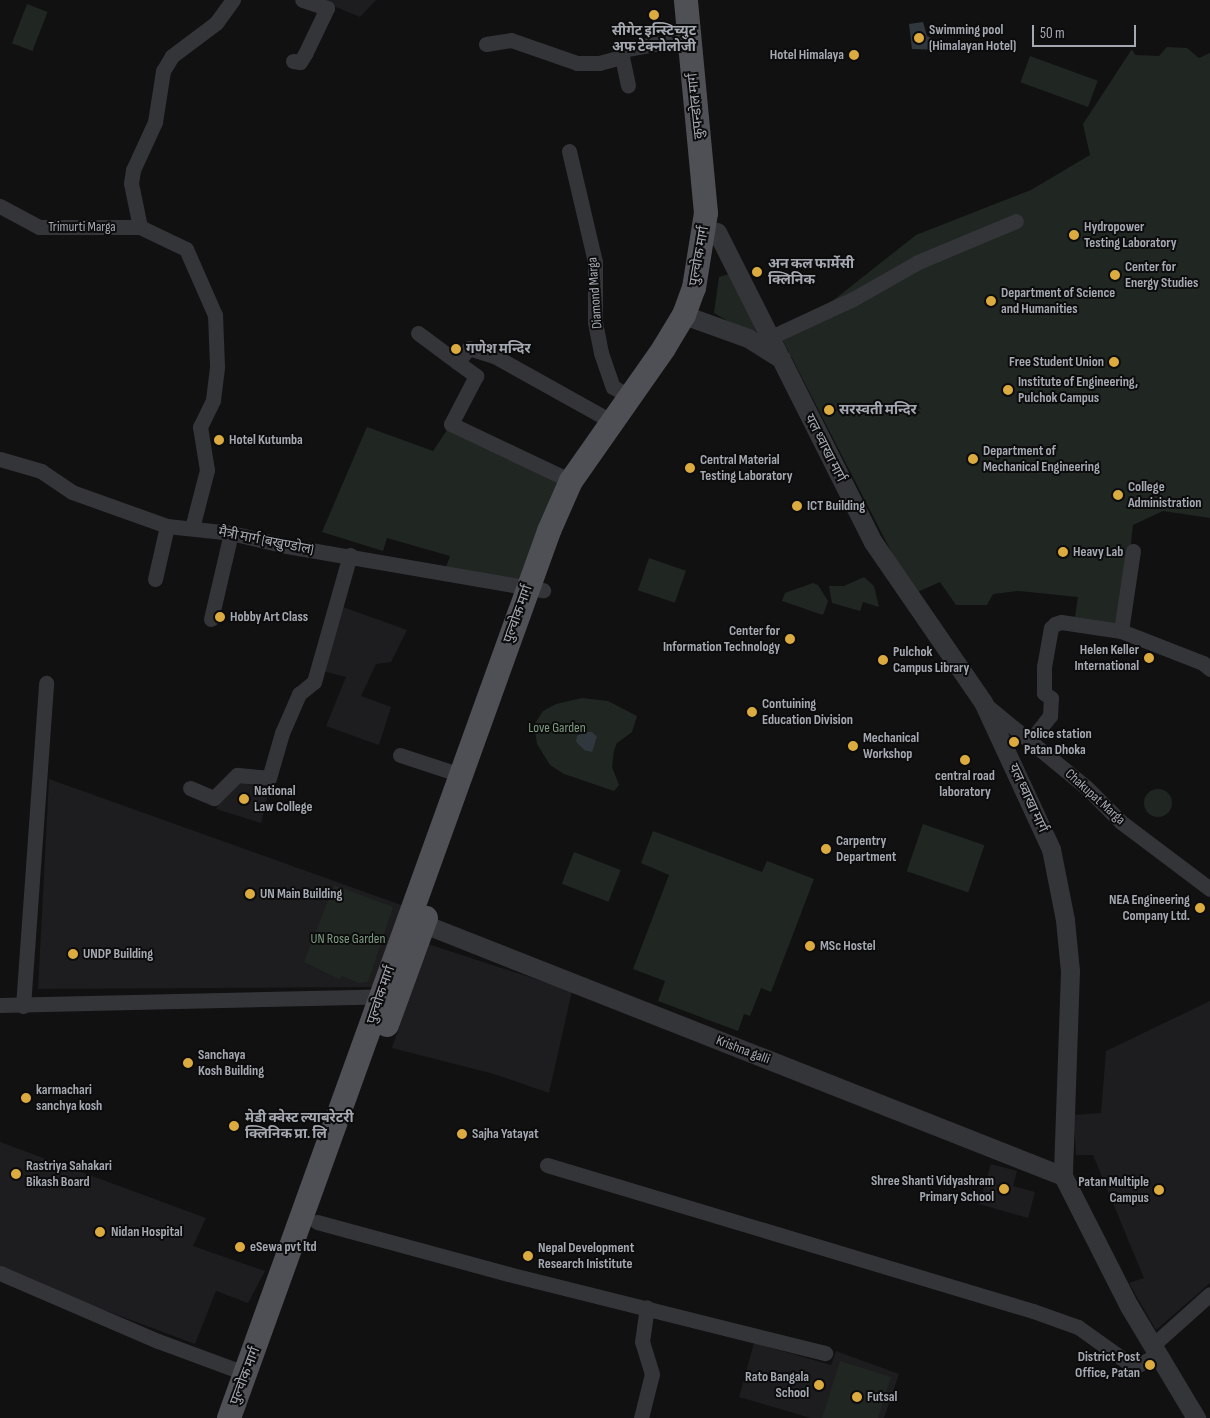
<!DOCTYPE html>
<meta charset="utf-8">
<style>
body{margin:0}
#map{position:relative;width:1210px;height:1418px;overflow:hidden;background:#111112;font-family:"Sofia Sans Condensed","Noto Sans Devanagari",sans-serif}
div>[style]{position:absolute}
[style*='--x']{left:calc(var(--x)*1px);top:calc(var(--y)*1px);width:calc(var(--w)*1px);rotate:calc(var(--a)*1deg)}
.built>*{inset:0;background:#1d1d1f}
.green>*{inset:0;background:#202621;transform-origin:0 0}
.round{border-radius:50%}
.water>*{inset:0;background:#30373d}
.minor>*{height:15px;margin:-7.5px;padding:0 7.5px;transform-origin:7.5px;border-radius:7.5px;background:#343539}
.tertiary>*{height:19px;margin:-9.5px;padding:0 9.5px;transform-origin:9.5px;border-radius:9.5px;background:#343539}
.primary>*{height:24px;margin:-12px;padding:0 12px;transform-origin:12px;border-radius:12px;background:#4f5055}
.dots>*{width:14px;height:14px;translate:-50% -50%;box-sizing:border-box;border:2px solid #0c0c0d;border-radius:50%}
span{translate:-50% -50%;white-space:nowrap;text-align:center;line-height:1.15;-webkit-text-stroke:4px #0c0c0d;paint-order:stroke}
.poi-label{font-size:14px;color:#a4a8b1;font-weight:700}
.left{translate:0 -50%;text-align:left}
.right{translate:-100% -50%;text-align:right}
.street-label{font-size:14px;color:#a4a8b1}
.park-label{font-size:14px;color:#7d9a7f}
.scale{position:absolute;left:1032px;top:25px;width:104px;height:22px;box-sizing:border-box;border:2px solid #a4a8b1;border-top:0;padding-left:6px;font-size:15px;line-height:18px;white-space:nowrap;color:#a4a8b1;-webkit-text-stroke:4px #0c0c0d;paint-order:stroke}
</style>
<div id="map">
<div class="built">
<div style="clip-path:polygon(319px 0,376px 0,360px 17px)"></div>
<div style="clip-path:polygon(340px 606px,407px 630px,391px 662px,376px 664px,361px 696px,391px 707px,379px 745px,326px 726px,346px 677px,323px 671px)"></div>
<div style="clip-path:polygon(49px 779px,404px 906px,376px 987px,38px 989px)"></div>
<div style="clip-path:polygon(234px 780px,269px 790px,261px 823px,216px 809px)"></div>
<div style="clip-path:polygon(428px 944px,572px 991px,549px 1093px,494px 1074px,392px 1048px)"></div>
<div style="clip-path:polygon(1210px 1001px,1210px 1283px,1156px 1330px,1129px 1283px,1144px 1278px,1093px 1155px,1076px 1155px,1073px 1115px,1101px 1113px,1106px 1051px)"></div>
<div style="clip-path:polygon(0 1142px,206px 1218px,193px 1246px,265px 1271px,248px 1303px,216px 1291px,195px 1344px,0 1271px)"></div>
<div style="clip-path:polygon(991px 1164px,1017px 1171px,1013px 1186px,1035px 1192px,1028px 1218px,979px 1204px)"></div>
<div style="clip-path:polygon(754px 1343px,831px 1365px,836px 1351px,899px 1374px,884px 1418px,811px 1418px,739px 1397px)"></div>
</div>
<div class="green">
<div style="left:27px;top:4px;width:22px;height:42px;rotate:21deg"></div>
<div style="clip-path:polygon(1167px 47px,1187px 48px,1199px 58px,1210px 53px,1210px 518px,1163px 511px,1133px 525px,1122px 624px,1075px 617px,1078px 597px,1019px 591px,993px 594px,987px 605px,956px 605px,940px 582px,913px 594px,780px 335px,835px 299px,916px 235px,1031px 190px,1090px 155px,1083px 124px,1132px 49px,1135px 55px,1159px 56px)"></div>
<div style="left:1030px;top:56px;width:72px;height:28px;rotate:20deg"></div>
<div style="clip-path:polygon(732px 273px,760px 340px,714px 313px,719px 277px)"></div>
<div style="clip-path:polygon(451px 424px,571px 481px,525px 583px,446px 567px,450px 556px,387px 538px,383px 551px,322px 532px,367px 427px,433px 451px)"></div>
<div style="left:649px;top:558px;width:39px;height:34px;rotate:19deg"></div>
<div style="clip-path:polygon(864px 577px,874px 586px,879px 607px,863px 602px,860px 611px,832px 603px,829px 586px,844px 586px)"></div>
<div style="clip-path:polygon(813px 583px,818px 585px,828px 601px,823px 615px,782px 601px,785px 593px)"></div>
<div style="clip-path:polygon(evenodd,582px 698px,608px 701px,637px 716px,632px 732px,617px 743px,614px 750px,612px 767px,619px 785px,614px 791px,564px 774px,550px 765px,537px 744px,534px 725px,543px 711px,556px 704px,582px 698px,585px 732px,597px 740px,584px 750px,576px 742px,579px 735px,585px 732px)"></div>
<div class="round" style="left:1144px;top:789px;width:28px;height:28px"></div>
<div style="left:923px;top:824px;width:65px;height:50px;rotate:19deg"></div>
<div style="clip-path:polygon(653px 831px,762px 872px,767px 861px,814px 879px,771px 992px,761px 988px,750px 1016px,744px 1014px,738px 1031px,658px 1001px,665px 981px,633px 969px,669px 875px,641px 863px)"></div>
<div style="left:574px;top:852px;width:50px;height:34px;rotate:21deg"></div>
<div style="clip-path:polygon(334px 885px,393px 907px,368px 982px,359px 983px,342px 976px,339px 979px,304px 962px)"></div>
<div style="clip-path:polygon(840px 1361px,891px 1377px,878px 1418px,822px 1418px)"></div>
</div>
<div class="water">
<div style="clip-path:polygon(923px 22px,927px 36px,941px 43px,942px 50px,912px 49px,909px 24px)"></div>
<div style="clip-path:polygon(585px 732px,592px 732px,597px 737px,592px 752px,584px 750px,576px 742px,577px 736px)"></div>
</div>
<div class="minor">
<div style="--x:486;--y:44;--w:25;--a:-9"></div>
<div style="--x:511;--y:40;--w:70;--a:19.2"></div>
<div style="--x:577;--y:63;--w:22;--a:0"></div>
<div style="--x:599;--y:63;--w:24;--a:-15"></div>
<div style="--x:622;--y:57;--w:7;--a:-98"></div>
<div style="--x:621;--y:50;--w:70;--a:-9.9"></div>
<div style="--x:622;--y:57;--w:29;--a:78"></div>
<div style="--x:293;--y:61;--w:7;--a:8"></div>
<div style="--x:300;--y:62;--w:9;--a:-58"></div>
<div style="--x:305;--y:54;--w:51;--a:-64.4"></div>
<div style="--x:327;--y:8;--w:26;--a:-162"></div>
<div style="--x:569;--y:151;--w:114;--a:76.8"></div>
<div style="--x:595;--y:262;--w:60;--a:90"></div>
<div style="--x:595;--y:322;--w:32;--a:79"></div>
<div style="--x:601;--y:353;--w:36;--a:71"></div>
<div style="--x:613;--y:387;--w:18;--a:29"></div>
<div style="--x:0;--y:206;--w:44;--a:28.3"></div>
<div style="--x:39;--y:227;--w:101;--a:0"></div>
<div style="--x:418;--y:333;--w:49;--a:36.6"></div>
<div style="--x:457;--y:362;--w:18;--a:-49"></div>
<div style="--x:469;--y:348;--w:28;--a:18"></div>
<div style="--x:496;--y:357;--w:132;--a:29.1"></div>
<div style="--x:771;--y:337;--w:90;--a:-24.9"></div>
<div style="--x:853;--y:299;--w:75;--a:-29.6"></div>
<div style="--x:918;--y:262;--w:106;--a:-22.7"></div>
<div style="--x:457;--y:362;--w:24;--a:36"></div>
<div style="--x:476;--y:376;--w:54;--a:117.5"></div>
<div style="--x:451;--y:424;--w:133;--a:25.4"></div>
<div style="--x:0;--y:459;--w:43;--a:16.3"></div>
<div style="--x:41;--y:471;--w:37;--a:34"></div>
<div style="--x:72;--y:492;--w:101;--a:19.7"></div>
<div style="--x:167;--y:526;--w:64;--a:6.2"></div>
<div style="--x:231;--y:533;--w:57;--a:13.1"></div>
<div style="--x:287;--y:546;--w:260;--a:9.8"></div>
<div style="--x:192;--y:528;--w:60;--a:-75.5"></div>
<div style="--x:207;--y:470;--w:44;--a:-99.2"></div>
<div style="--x:200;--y:427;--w:30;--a:-64"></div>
<div style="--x:213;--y:400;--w:34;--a:-83"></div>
<div style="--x:217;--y:366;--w:51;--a:-92.2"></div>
<div style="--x:215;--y:315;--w:72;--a:-113.7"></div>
<div style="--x:186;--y:249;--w:51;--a:-154.4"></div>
<div style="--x:140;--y:227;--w:45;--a:-101.6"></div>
<div style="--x:131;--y:183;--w:13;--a:-81"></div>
<div style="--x:133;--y:170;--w:53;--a:-65.4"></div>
<div style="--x:155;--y:122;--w:52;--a:-81.1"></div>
<div style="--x:163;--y:71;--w:17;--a:-59"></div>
<div style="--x:172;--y:56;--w:55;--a:-36.9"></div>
<div style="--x:216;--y:23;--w:29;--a:-54"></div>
<div style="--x:155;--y:579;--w:54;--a:-77.2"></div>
<div style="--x:211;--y:619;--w:88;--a:-76.9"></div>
<div style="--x:1121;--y:631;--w:81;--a:-81.5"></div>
<div style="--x:986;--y:705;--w:129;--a:39.4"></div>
<div style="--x:1086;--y:787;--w:49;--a:45"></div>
<div style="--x:1121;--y:822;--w:111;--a:37"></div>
<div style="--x:1031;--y:740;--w:31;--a:-52"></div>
<div style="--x:1050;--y:716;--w:18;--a:-87"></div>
<div style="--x:1051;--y:698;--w:9;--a:-144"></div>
<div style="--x:1044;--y:693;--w:26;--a:-90"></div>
<div style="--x:1044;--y:667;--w:40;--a:-80"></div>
<div style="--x:1051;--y:628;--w:6;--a:-45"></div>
<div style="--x:1055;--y:624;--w:6;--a:-18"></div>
<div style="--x:1061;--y:622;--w:61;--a:8.5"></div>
<div style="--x:1121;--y:631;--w:88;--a:21.3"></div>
<div style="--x:1203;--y:663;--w:9;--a:41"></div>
<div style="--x:400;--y:755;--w:64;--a:18.2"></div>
<div style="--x:190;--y:788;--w:26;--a:23"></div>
<div style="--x:214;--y:798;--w:33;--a:-45"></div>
<div style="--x:237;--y:775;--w:32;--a:5"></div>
<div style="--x:269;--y:778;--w:47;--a:-73.9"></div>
<div style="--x:282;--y:733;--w:43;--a:-66.4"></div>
<div style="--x:299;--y:694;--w:19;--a:-39"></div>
<div style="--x:314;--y:682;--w:132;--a:-74.2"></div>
<div style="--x:0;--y:1005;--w:388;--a:-1.3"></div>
<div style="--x:23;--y:1006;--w:324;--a:-85.9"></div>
<div style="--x:547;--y:1165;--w:507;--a:16.72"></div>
<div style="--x:1033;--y:1311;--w:48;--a:19.6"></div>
<div style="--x:1078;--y:1327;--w:69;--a:35.5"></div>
<div style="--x:1134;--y:1367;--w:28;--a:-27"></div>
<div style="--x:317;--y:1222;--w:198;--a:15.2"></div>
<div style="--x:508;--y:1274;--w:327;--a:14"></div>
<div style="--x:0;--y:1273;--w:172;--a:23.3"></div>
<div style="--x:158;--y:1341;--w:95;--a:20.3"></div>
<div style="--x:1153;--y:1345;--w:76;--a:-41.8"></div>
<div style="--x:641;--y:1418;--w:45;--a:-76"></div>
<div style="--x:652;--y:1374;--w:34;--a:-107"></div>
<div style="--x:642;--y:1342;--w:35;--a:-82"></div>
</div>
<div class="tertiary">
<div style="--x:717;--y:232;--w:347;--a:63.3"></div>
<div style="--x:873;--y:542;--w:194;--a:55.5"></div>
<div style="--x:983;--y:702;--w:162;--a:65.2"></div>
<div style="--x:1051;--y:849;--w:72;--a:78.8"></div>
<div style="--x:1065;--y:920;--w:51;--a:84.4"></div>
<div style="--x:1070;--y:971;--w:205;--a:92"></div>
<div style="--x:684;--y:315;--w:68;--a:19.8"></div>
<div style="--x:748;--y:338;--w:39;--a:32"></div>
<div style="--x:424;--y:924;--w:687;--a:21.52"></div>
<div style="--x:1063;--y:1176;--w:146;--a:63.1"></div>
<div style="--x:1129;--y:1306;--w:131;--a:59.1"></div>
</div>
<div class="primary">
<div style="--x:387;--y:1025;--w:114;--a:-70"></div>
<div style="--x:229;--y:1418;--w:943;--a:-70.16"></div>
<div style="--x:549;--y:531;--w:55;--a:-66.3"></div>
<div style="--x:571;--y:481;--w:162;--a:-55"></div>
<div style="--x:664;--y:348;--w:39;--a:-59"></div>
<div style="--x:684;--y:315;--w:29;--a:-70"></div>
<div style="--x:694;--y:288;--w:76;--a:-80.9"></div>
<div style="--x:706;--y:213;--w:214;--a:-95.4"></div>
</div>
<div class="dots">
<div style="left:654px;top:15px;background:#dcab3f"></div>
<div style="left:919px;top:38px;background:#dcab3f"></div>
<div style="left:854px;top:55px;background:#dcab3f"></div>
<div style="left:1074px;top:235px;background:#dcab3f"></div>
<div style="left:757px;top:272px;background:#dcab3f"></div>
<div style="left:1115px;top:275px;background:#dcab3f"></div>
<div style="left:991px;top:301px;background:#dcab3f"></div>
<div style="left:456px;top:349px;background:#dcab3f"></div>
<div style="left:1114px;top:362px;background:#dcab3f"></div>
<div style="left:1008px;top:390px;background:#dcab3f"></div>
<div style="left:829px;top:410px;background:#dcab3f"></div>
<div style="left:219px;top:440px;background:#dcab3f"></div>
<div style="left:973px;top:459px;background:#dcab3f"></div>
<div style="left:690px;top:468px;background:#dcab3f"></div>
<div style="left:1118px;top:495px;background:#dcab3f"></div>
<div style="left:797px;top:506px;background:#dcab3f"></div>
<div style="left:1063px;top:552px;background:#dcab3f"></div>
<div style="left:220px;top:617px;background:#dcab3f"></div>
<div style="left:790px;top:639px;background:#dcab3f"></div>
<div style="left:1149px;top:658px;background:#dcab3f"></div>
<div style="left:883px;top:660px;background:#dcab3f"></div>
<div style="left:752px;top:712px;background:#dcab3f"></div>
<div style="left:1014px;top:742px;background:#dcab3f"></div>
<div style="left:853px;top:746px;background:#dcab3f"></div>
<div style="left:965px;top:760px;background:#dcab3f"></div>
<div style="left:244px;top:799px;background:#dcab3f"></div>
<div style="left:826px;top:849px;background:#dcab3f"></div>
<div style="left:250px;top:894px;background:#dcab3f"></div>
<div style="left:1200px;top:908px;background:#dcab3f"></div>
<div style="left:810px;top:946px;background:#dcab3f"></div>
<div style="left:73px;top:954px;background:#dcab3f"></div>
<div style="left:188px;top:1063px;background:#dcab3f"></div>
<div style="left:26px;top:1098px;background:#dcab3f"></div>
<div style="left:234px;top:1126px;background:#dcab3f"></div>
<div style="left:462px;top:1134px;background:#dcab3f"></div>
<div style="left:16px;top:1174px;background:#dcab3f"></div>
<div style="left:1004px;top:1189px;background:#dcab3f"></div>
<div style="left:1159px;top:1190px;background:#dcab3f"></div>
<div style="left:100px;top:1232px;background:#dcab3f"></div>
<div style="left:240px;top:1247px;background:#dcab3f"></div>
<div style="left:528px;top:1256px;background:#dcab3f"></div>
<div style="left:1150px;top:1365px;background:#dcab3f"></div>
<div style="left:819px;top:1385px;background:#dcab3f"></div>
<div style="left:857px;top:1397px;background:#dcab3f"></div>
</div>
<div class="poi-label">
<span class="left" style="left:929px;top:38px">Swimming pool<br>(Himalayan Hotel)</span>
<span style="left:654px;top:39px">सीगेट इन्स्टिच्युट<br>अफ टेक्नोलोजी</span>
<span class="right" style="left:844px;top:55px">Hotel Himalaya</span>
<span class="left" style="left:1084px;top:235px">Hydropower<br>Testing Laboratory</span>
<span class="left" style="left:768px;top:272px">अन कल फार्मेसी<br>क्लिनिक</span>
<span class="left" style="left:1125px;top:275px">Center for<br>Energy Studies</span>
<span class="left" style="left:1001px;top:301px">Department of Science<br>and Humanities</span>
<span class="left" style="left:466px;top:349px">गणेश मन्दिर</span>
<span class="right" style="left:1104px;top:362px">Free Student Union</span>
<span class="left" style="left:1018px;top:390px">Institute of Engineering,<br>Pulchok Campus</span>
<span class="left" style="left:839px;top:410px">सरस्वती मन्दिर</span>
<span class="left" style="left:229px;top:440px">Hotel Kutumba</span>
<span class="left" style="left:983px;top:459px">Department of<br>Mechanical Engineering</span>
<span class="left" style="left:700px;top:468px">Central Material<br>Testing Laboratory</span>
<span class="left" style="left:1128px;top:495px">College<br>Administration</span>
<span class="left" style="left:807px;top:506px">ICT Building</span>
<span class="left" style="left:1073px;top:552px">Heavy Lab</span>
<span class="left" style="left:230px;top:617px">Hobby Art Class</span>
<span class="right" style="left:780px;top:639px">Center for<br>Information Technology</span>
<span class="right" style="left:1139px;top:658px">Helen Keller<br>International</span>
<span class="left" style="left:893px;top:660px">Pulchok<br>Campus Library</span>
<span class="left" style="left:762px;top:712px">Contuining<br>Education Division</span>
<span class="left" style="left:1024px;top:742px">Police station<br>Patan Dhoka</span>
<span class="left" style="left:863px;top:746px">Mechanical<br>Workshop</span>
<span style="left:965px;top:784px">central road<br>laboratory</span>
<span class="left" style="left:254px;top:799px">National<br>Law College</span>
<span class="left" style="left:836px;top:849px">Carpentry<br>Department</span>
<span class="left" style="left:260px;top:894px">UN Main Building</span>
<span class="right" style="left:1190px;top:908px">NEA Engineering<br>Company Ltd.</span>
<span class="left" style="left:820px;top:946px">MSc Hostel</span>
<span class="left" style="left:83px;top:954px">UNDP Building</span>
<span class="left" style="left:198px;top:1063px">Sanchaya<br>Kosh Building</span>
<span class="left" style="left:36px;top:1098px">karmachari<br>sanchya kosh</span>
<span class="left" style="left:245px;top:1126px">मेडी क्वेस्ट ल्याबरेटरी<br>क्लिनिक प्रा. लि</span>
<span class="left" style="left:472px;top:1134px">Sajha Yatayat</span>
<span class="left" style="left:26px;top:1174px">Rastriya Sahakari<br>Bikash Board</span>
<span class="right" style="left:994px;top:1189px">Shree Shanti Vidyashram<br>Primary School</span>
<span class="right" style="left:1149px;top:1190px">Patan Multiple<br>Campus</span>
<span class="left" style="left:111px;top:1232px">Nidan Hospital</span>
<span class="left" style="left:250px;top:1247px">eSewa pvt ltd</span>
<span class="left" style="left:538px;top:1256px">Nepal Development<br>Research Inistitute</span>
<span class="right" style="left:1140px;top:1365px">District Post<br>Office, Patan</span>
<span class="right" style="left:809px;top:1385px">Rato Bangala<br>School</span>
<span class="left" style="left:867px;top:1397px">Futsal</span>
</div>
<div class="street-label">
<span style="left:696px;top:106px;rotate:-96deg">कुपन्डोल मार्ग</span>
<span style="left:82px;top:227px">Trimurti Marga</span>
<span style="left:699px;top:256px;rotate:-80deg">पुल्चोक मार्ग</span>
<span style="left:595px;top:293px;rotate:-94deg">Diamond Marga</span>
<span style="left:825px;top:448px;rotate:63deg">यल ध्वाखा मार्ग</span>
<span style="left:266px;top:541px;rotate:11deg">मैत्री मार्ग (बखुण्डोल)</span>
<span style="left:518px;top:614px;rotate:-70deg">पुल्चोक मार्ग</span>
<span style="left:1095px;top:797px;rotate:42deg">Chakupat Marga</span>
<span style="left:1028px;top:798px;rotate:65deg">यल ध्वाखा मार्ग</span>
<span style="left:381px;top:995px;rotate:-71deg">पुल्चोक मार्ग</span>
<span style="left:743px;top:1050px;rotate:21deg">Krishna galli</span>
<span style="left:245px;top:1376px;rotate:-69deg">पुल्चोक मार्ग</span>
</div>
<div class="park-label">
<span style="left:557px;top:728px">Love Garden</span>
<span style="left:348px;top:939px">UN Rose Garden</span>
</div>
<div class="scale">50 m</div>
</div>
